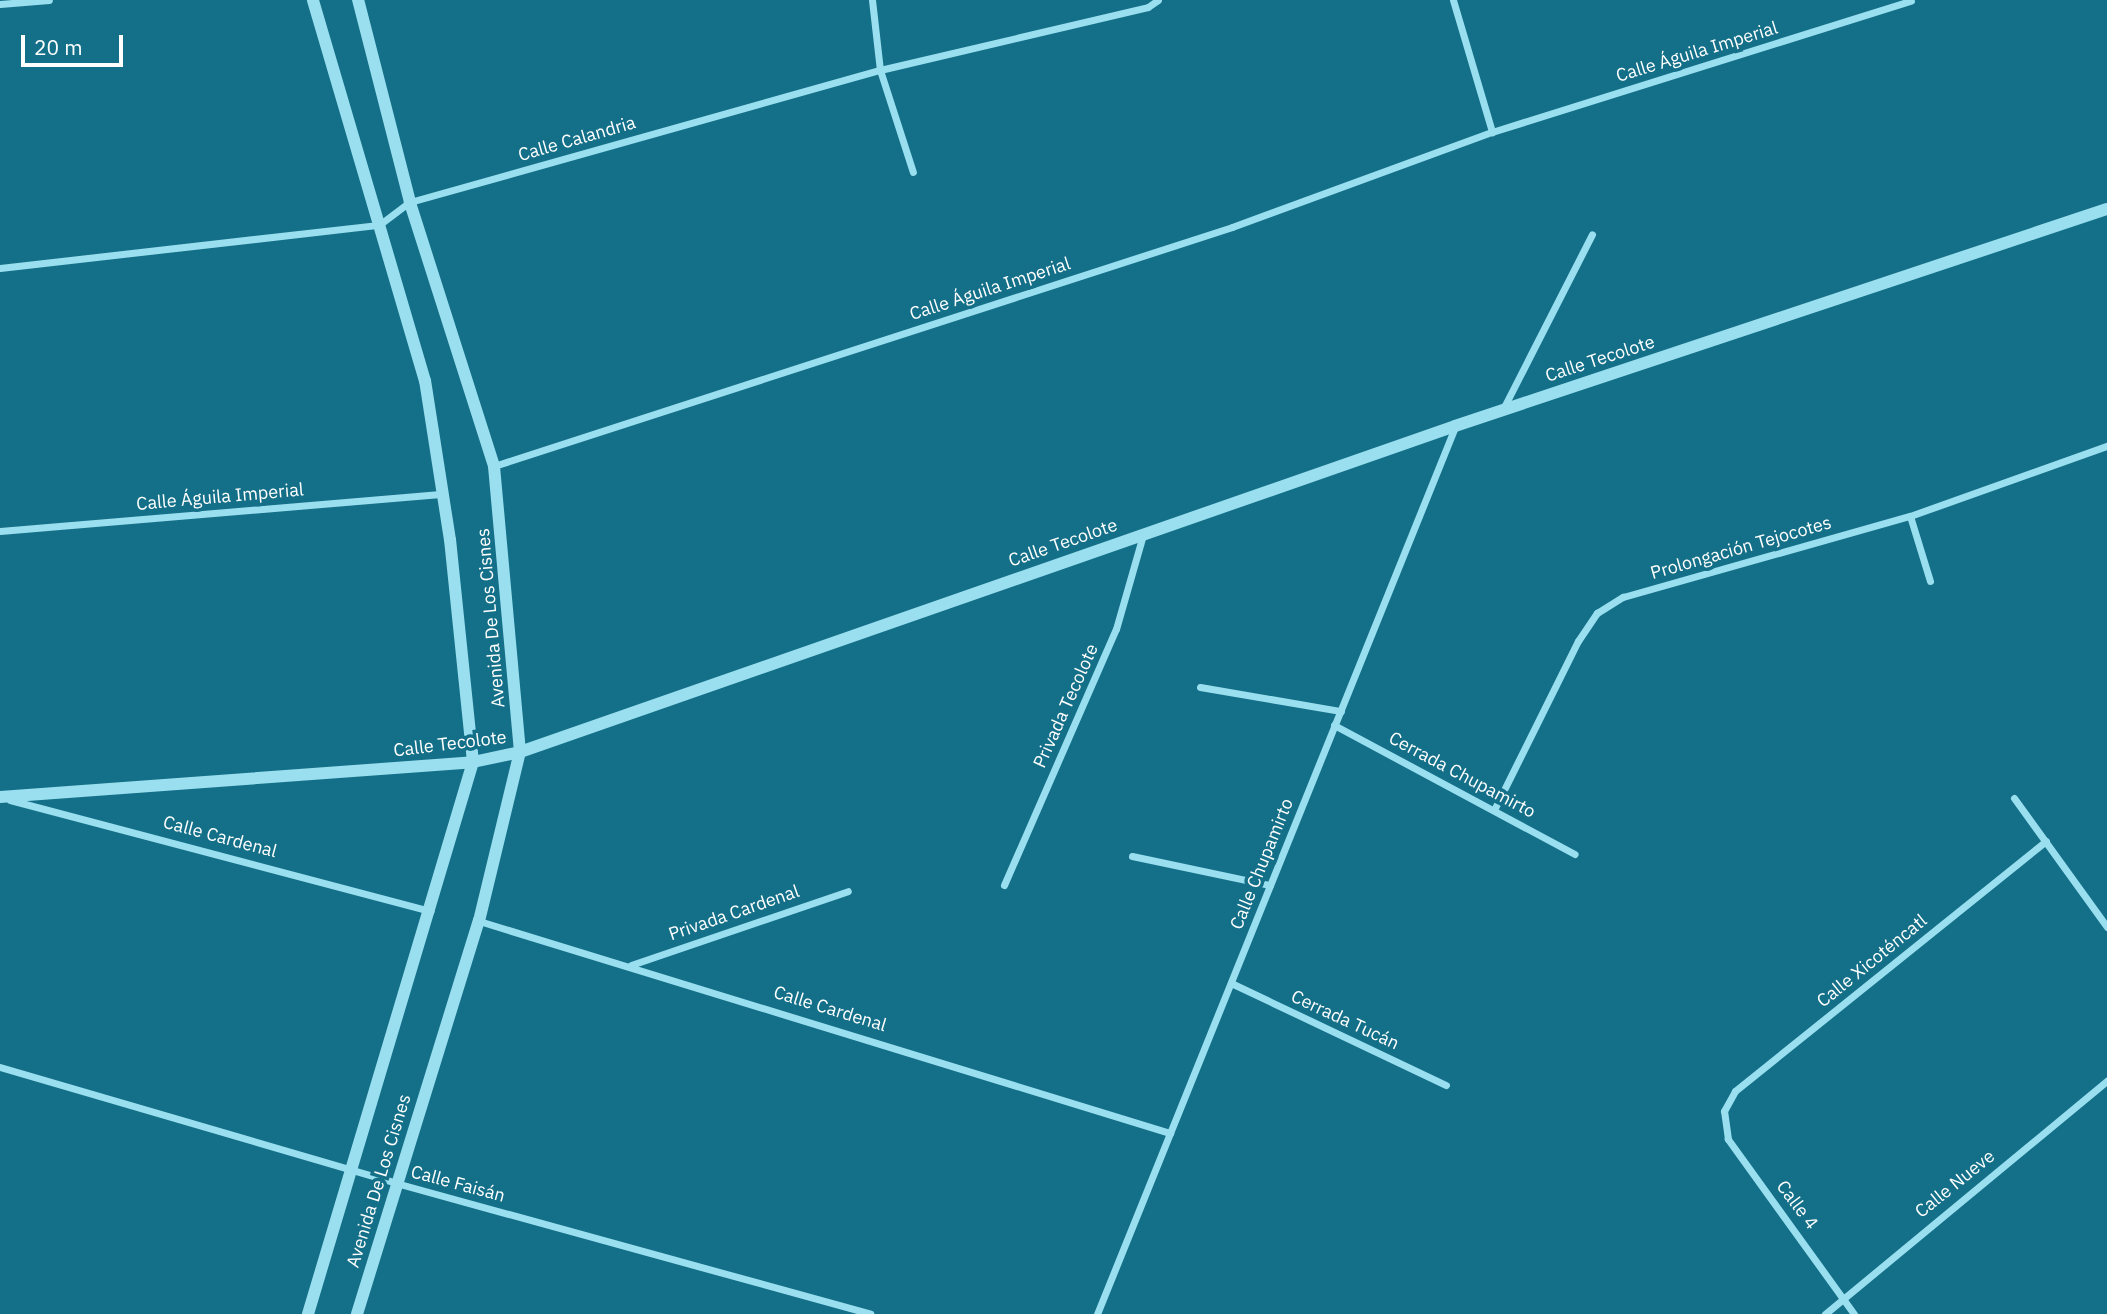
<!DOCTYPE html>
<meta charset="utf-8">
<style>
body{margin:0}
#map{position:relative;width:2107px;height:1314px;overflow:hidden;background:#147088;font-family:"IBM Plex Sans",sans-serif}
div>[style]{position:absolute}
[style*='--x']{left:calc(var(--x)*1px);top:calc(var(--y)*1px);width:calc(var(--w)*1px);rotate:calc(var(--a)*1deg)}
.minor>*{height:7px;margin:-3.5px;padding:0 3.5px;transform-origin:3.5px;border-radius:3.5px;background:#9adfef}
.tertiary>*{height:12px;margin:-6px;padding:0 6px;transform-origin:6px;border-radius:6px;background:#9adfef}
span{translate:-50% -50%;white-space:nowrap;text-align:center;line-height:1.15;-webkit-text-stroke:7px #147088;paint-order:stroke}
.street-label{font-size:18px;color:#fff}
.scale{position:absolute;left:21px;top:35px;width:102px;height:32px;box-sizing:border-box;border:4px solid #fff;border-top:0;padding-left:9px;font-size:21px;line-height:24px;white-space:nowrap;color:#fff;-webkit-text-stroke:5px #147088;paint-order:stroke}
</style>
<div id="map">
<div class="minor">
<div style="--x:872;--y:0;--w:70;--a:83.5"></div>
<div style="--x:880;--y:70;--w:107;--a:72.1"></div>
<div style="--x:1453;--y:0;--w:138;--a:73.5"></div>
<div style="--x:0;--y:4;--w:49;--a:-4.7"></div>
<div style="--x:0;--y:268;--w:381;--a:-6.5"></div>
<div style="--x:379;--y:225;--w:39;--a:-37"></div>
<div style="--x:410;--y:202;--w:488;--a:-15.7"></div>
<div style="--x:880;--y:70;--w:275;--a:-13.2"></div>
<div style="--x:1148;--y:7;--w:12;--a:-35"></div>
<div style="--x:1503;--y:409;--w:196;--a:-63"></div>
<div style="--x:494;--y:466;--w:776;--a:-17.94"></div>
<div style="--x:1232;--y:227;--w:277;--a:-20.1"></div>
<div style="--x:1492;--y:132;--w:439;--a:-17.4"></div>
<div style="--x:1910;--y:516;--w:68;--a:72.9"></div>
<div style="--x:0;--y:531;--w:445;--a:-4.8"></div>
<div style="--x:1200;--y:687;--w:143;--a:9.7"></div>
<div style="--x:1334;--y:725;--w:273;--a:28.2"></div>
<div style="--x:2014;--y:798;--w:159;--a:54.2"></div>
<div style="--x:10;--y:800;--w:435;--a:14.8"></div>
<div style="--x:1494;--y:810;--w:189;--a:-63.6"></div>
<div style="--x:1578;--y:641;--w:34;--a:-56"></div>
<div style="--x:1597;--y:613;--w:31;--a:-32"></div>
<div style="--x:1623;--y:597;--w:298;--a:-15.8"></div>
<div style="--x:1910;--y:516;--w:209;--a:-19.6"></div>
<div style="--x:1132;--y:856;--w:141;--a:11.9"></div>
<div style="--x:1004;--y:885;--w:279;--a:-66.4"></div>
<div style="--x:1116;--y:629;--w:98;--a:-74"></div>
<div style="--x:479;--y:921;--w:723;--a:17.06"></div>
<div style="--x:631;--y:965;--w:229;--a:-18.8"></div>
<div style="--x:1231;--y:983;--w:238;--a:25.4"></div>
<div style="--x:0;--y:1067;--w:413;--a:16.3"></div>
<div style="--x:396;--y:1183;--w:492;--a:15.4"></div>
<div style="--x:1097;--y:1314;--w:957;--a:-68.02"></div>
<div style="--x:1825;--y:1314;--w:366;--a:-39.6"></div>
<div style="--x:1854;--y:1314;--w:216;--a:-125.8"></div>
<div style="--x:1728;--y:1139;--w:28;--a:-98"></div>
<div style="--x:1724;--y:1111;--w:23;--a:-61"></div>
<div style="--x:1735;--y:1091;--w:399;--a:-38.8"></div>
</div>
<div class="tertiary">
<div style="--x:0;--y:797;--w:474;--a:-4.2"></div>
<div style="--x:473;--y:762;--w:48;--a:-12"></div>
<div style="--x:520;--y:752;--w:990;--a:-19.22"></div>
<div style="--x:1455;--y:426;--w:687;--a:-18.41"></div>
<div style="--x:308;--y:1314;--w:576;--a:-73.36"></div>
<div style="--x:473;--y:762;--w:223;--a:-95.9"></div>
<div style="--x:450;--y:540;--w:161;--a:-98.9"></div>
<div style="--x:425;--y:381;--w:397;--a:-106.4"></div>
<div style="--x:357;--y:1314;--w:412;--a:-72.8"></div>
<div style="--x:479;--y:921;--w:174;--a:-76.4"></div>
<div style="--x:520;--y:752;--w:287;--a:-95.2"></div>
<div style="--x:494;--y:466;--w:277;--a:-107.7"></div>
<div style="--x:410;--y:202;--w:209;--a:-104.4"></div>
</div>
<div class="street-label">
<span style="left:1697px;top:52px;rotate:-17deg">Calle Águila Imperial</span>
<span style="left:577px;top:139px;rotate:-16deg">Calle Calandria</span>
<span style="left:990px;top:289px;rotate:-18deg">Calle Águila Imperial</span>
<span style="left:1600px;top:359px;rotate:-18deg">Calle Tecolote</span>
<span style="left:220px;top:497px;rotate:-5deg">Calle Águila Imperial</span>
<span style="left:1063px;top:543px;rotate:-19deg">Calle Tecolote</span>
<span style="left:1741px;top:548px;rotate:-16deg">Prolongación Tejocotes</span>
<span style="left:491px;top:618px;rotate:-95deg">Avenida De Los Cisnes</span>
<span style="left:1066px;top:706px;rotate:-66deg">Privada Tecolote</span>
<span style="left:450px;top:744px;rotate:-7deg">Calle Tecolote</span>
<span style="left:1462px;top:775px;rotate:28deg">Cerrada Chupamirto</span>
<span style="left:220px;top:837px;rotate:15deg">Calle Cardenal</span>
<span style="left:1262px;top:864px;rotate:-68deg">Calle Chupamirto</span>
<span style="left:734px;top:913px;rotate:-19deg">Privada Cardenal</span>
<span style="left:1872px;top:961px;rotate:-39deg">Calle Xicoténcatl</span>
<span style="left:830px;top:1009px;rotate:17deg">Calle Cardenal</span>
<span style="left:1345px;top:1020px;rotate:25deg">Cerrada Tucán</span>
<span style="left:379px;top:1181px;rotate:-73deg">Avenida De Los Cisnes</span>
<span style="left:458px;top:1184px;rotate:15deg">Calle Faisán</span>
<span style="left:1955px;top:1184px;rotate:-39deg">Calle Nueve</span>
<span style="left:1797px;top:1205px;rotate:53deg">Calle 4</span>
</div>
<div class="scale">20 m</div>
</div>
